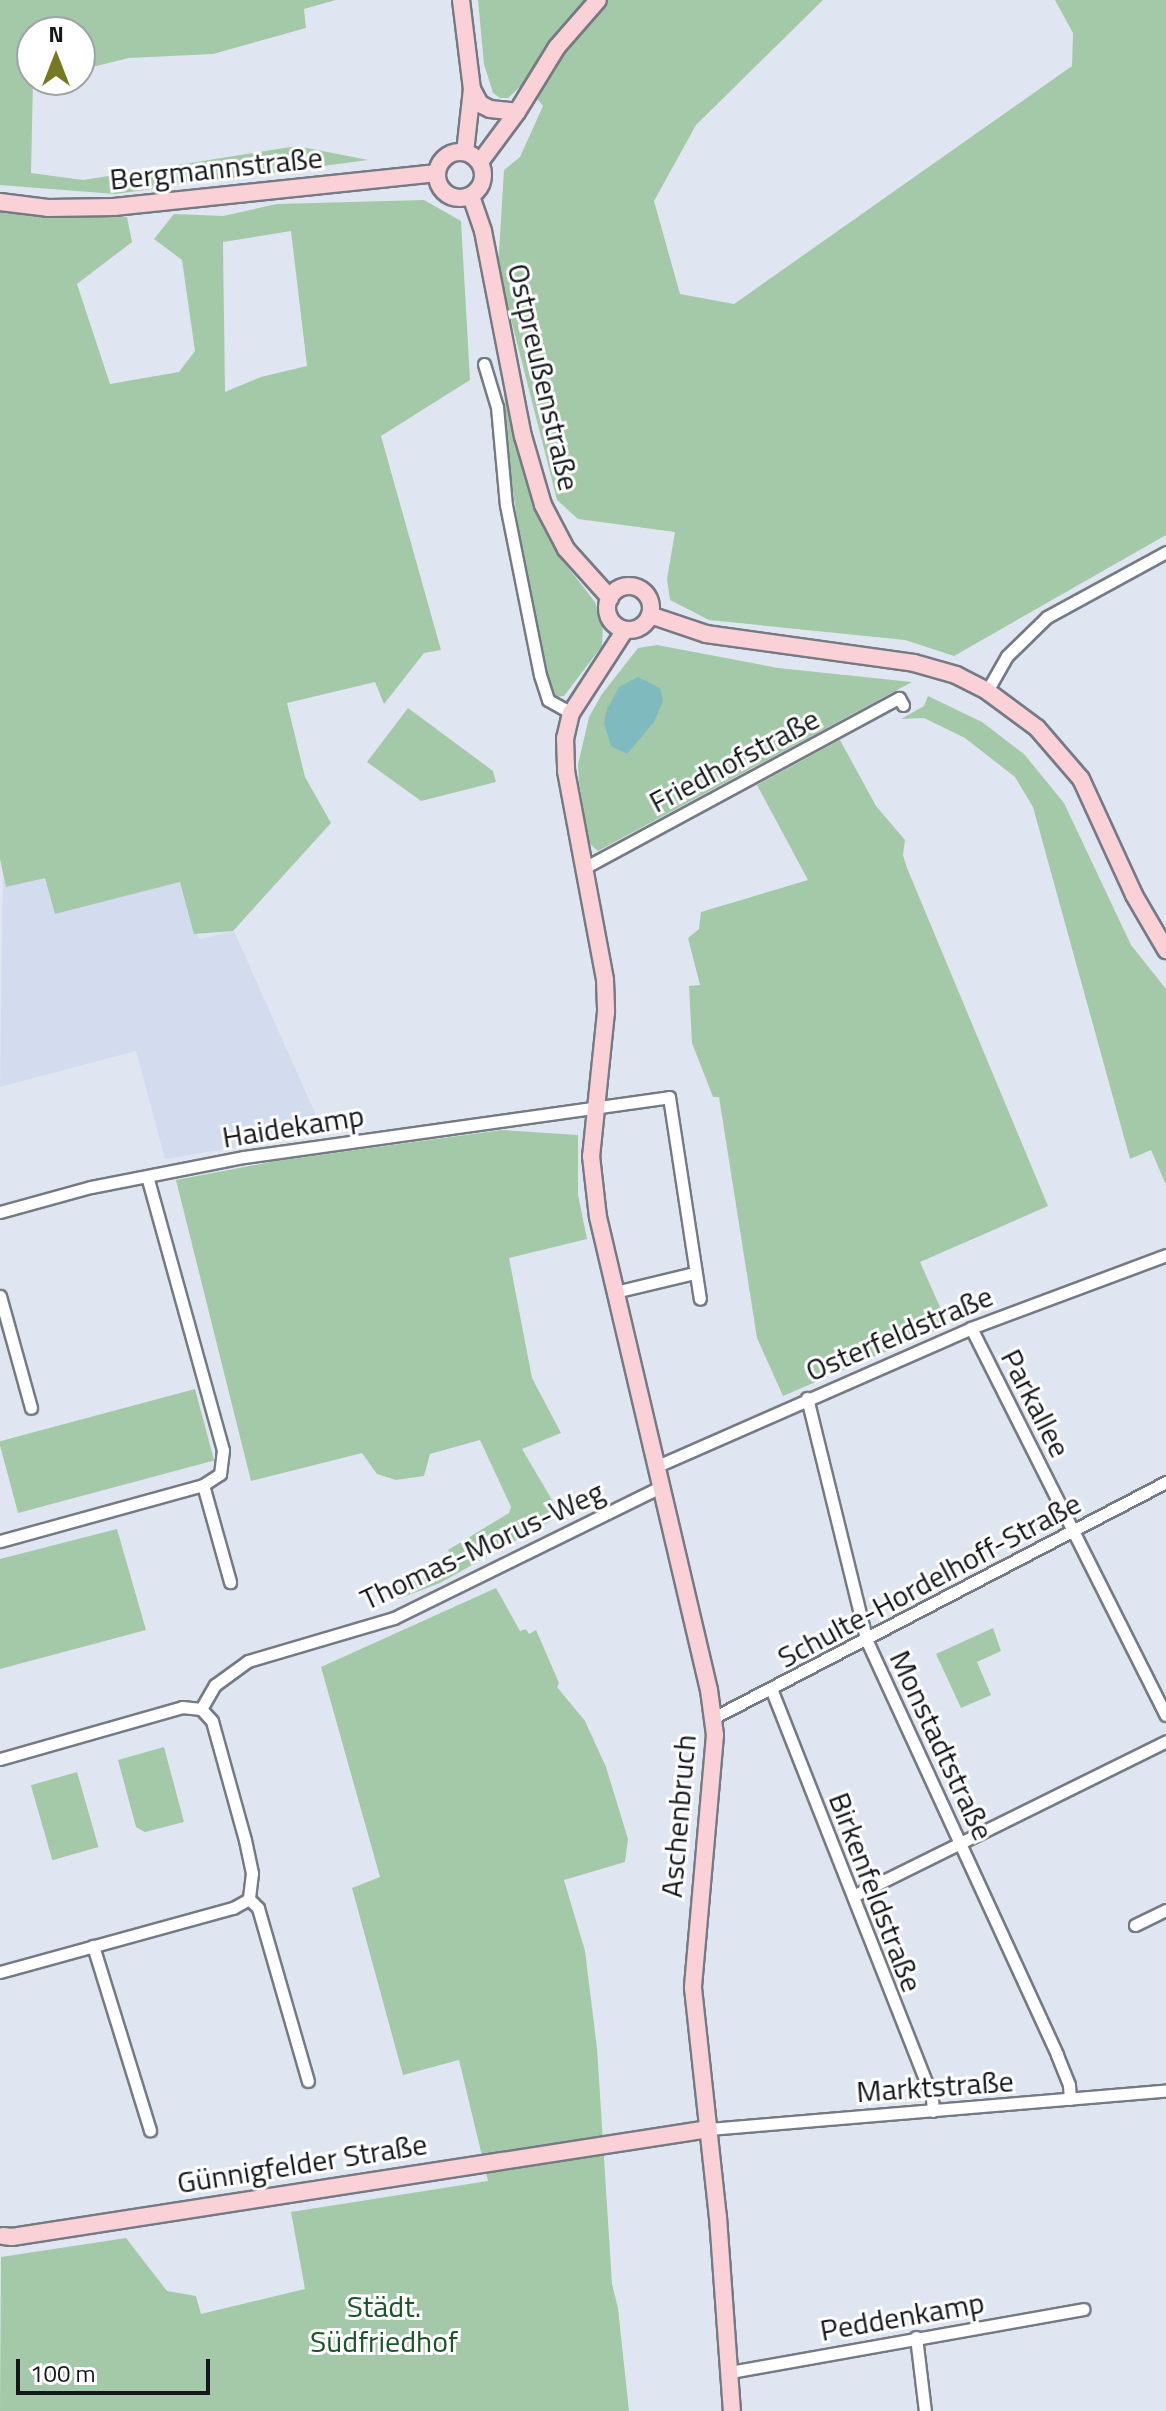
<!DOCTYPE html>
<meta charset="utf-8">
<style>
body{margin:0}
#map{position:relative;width:1166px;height:2411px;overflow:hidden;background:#e0e6f1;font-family:"Titillium Web",sans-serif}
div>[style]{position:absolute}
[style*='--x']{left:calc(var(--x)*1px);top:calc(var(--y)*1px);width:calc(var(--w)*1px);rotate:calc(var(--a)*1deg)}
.built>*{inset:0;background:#d3dcee}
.green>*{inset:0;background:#a3c9a8;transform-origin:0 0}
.water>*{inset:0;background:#7fbabf}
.roads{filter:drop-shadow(2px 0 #757a83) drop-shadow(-2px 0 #757a83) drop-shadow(0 2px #757a83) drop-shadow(0 -2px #757a83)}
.street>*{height:11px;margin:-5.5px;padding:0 5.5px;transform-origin:5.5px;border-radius:5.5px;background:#fff}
.secondary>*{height:16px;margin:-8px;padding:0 8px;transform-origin:8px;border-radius:8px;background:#f9d1d7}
.secondary>.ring{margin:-8px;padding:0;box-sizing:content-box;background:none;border:16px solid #f9d1d7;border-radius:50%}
span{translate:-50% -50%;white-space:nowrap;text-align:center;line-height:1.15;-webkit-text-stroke:6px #fff;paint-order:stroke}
.street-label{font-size:30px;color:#15171b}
.park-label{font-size:30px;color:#1c5429}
.north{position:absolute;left:16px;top:16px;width:80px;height:80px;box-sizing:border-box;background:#fff;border:2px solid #a1a2a4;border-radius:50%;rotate:0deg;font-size:22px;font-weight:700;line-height:32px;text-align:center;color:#15171b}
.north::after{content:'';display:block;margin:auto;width:28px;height:36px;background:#767922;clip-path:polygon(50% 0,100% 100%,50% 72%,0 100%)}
.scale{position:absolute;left:16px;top:2359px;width:194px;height:36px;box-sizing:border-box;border:4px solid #15171b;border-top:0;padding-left:10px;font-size:24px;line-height:28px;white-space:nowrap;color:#15171b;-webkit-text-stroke:6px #fff;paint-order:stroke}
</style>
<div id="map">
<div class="built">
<div style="clip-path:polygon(3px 858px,45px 878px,55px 914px,180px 882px,199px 939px,234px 931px,324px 1133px,165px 1159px,136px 1051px,0 1087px)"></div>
</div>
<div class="green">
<div style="clip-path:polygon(0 0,336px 0,304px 9px,306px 28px,213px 54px,129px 58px,80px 70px,80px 32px,32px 32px,32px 80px,37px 80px,33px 81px,31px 173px,83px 180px,297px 146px,368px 160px,115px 194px,0 185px)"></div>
<div style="clip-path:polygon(478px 0,823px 0,696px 125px,654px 201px,680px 294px,734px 304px,1072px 66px,1073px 33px,1055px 0,1166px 0,1166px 535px,954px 656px,905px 640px,709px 620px,670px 600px,667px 579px,675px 532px,578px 519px,557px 500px,498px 268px,504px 170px,520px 157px,543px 106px,524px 83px,508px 98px,500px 98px,493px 93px,484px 64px)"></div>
<div style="clip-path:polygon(evenodd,424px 200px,461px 221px,470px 380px,381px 436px,441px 650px,424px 653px,384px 704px,375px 682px,287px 703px,305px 777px,331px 823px,233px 931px,194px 934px,180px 882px,55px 914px,45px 878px,6px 887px,0 859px,0 210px,127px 217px,132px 242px,77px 284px,110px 384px,179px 372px,195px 351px,182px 260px,154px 239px,174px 214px,223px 216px,277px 204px,424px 200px,291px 231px,307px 366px,261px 377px,225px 392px,223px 242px,291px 231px)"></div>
<div style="clip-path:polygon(504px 392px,537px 514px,559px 556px,595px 602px,603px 624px,602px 646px,564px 696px,556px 697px,552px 692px,523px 562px,510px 469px)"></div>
<div style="clip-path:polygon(657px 645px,778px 668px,912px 682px,598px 851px,589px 843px,579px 782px,578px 765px,589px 717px,602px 694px,638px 648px)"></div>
<div style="clip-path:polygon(928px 696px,982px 722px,1024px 754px,1064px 803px,1131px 945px,1166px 989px,1166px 1185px,1151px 1150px,1130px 1159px,1033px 807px,1015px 777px,965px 738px,924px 718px,901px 719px,924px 706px)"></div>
<div style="clip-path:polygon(408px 708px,493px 771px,496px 782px,421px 801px,367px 762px)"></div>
<div style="clip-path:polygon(840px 740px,876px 806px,905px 840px,903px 855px,907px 868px,1048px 1206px,920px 1262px,948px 1325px,783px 1396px,757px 1338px,719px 1097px,713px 1097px,692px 1043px,689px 986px,700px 985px,688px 938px,699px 929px,701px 912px,808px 880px,757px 785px)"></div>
<div style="clip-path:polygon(502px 1130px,578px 1135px,578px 1195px,587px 1239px,509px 1258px,532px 1378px,561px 1433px,522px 1449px,561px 1515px,440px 1583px,398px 1599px,394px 1588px,455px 1564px,448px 1550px,509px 1513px,511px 1507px,480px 1440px,430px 1454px,424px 1476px,396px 1480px,377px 1474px,362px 1453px,251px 1481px,176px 1180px,276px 1161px)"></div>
<div style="left:195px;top:1389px;width:74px;height:203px;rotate:75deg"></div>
<div style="clip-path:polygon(117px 1529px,146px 1630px,0 1669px,0 1559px)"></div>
<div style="clip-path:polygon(496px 1588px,520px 1631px,526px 1629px,529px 1634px,536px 1630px,559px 1683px,557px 1687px,585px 1721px,606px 1767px,628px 1839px,625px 1862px,564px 1880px,585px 1951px,597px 2048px,612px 2284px,618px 2308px,629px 2411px,0 2411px,1px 2257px,126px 2238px,167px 2291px,196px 2296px,201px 2314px,305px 2289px,291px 2212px,488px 2181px,459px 2060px,403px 2075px,352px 1888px,380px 1877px,321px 1667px)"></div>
<div style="clip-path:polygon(993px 1628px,1001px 1651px,977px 1662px,991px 1695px,961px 1708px,936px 1654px)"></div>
<div style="clip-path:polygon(164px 1747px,184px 1822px,145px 1832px,136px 1827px,118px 1760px)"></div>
<div style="left:77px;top:1772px;width:78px;height:48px;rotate:74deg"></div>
</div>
<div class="water">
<div style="clip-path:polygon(638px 677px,660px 688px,663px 701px,654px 722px,627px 754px,611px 746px,604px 723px,607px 709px,619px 687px)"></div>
</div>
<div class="roads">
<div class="street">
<div style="--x:484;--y:364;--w:45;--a:73.2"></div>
<div style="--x:497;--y:407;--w:98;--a:84.8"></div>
<div style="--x:506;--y:505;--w:173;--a:78.7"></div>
<div style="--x:540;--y:675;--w:26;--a:72"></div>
<div style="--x:548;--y:700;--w:26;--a:29"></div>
<div style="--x:987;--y:691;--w:40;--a:-60.3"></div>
<div style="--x:1007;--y:656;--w:56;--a:-44.3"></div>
<div style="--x:1047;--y:617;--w:136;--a:-28.6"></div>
<div style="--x:584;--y:868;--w:358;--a:-28.4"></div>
<div style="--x:899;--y:698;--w:8;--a:60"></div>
<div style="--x:147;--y:1176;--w:284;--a:74.5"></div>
<div style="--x:223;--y:1450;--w:24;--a:97"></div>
<div style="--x:220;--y:1474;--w:20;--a:147"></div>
<div style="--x:203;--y:1485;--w:101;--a:74.4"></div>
<div style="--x:0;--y:1212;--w:94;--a:-15.4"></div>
<div style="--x:91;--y:1187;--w:156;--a:-11.1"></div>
<div style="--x:244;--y:1157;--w:429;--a:-8"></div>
<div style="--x:669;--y:1097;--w:204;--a:81.3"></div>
<div style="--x:615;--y:1292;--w:81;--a:-13.5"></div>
<div style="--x:0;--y:1296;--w:116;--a:74.5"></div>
<div style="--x:971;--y:1328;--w:433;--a:63.3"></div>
<div style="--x:807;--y:1398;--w:248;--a:76.2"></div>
<div style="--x:866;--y:1639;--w:458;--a:65.3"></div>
<div style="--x:1057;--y:2055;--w:32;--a:68"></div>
<div style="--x:1069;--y:2085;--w:14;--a:86"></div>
<div style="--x:655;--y:1467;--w:345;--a:-23.7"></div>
<div style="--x:971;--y:1328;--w:208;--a:-20.5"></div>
<div style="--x:0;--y:1541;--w:211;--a:-15.4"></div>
<div style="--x:772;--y:1691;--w:437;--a:68.5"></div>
<div style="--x:932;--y:2098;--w:13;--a:86"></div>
<div style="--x:201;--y:1709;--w:28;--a:-60"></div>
<div style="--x:215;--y:1685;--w:41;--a:-36"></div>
<div style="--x:248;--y:1661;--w:152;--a:-16.4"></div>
<div style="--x:394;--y:1618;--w:297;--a:-26.2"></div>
<div style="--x:713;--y:1718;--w:511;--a:-27.52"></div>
<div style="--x:0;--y:1759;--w:189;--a:-15.9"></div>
<div style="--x:182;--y:1707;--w:19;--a:6"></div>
<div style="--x:201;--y:1709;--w:16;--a:47"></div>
<div style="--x:212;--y:1721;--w:123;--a:74.5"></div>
<div style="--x:245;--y:1840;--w:34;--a:78"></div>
<div style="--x:252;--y:1873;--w:26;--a:97"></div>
<div style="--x:853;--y:1896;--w:349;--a:-26.3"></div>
<div style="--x:249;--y:1899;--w:13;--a:45"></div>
<div style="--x:258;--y:1908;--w:180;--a:73.9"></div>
<div style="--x:1135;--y:1925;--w:34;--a:-26"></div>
<div style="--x:93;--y:1946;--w:193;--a:72.8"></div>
<div style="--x:0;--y:1972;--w:242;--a:-15.4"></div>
<div style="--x:233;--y:1908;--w:18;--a:-29"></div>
<div style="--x:709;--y:2129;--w:459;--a:-4.8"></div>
<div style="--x:916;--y:2337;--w:75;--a:83.1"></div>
<div style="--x:730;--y:2372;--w:359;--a:-10.1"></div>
</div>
<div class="secondary">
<div style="--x:461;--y:0;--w:90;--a:83"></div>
<div style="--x:472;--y:89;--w:63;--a:96.3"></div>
<div style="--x:472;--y:89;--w:17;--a:62"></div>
<div style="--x:480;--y:104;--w:11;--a:27"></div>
<div style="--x:490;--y:109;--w:27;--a:6"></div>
<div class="ring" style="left:437px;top:152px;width:30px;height:30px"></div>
<div style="--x:480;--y:162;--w:62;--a:-53.5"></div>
<div style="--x:517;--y:112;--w:76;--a:-58.4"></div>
<div style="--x:557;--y:47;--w:62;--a:-48.9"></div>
<div style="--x:471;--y:196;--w:37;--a:71"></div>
<div style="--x:483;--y:231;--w:209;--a:79"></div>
<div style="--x:523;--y:436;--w:72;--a:73.8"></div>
<div style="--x:543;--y:505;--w:50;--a:62.4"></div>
<div style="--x:566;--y:549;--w:66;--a:48.1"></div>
<div style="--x:0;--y:202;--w:48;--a:7.1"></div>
<div style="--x:48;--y:208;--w:66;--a:-0.9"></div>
<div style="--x:114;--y:207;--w:325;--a:-6"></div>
<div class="ring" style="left:607px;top:586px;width:28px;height:28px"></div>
<div style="--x:650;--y:615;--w:59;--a:18.7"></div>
<div style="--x:706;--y:634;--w:210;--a:7.9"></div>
<div style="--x:914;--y:663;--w:44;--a:15.9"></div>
<div style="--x:956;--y:675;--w:35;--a:27"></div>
<div style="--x:987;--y:691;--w:62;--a:36.5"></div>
<div style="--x:1037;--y:728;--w:67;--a:49.2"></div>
<div style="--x:1081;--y:779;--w:128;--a:65.4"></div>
<div style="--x:1134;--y:895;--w:64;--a:59.8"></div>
<div style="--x:625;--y:630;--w:99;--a:123"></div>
<div style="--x:571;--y:713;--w:26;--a:103"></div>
<div style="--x:565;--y:738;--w:33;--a:88"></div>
<div style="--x:566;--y:771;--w:213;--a:79.4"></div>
<div style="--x:605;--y:980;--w:32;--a:88"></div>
<div style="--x:606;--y:1012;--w:145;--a:95.9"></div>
<div style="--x:591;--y:1156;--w:61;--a:83.5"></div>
<div style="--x:598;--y:1217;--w:486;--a:76.8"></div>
<div style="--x:709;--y:1690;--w:45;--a:82.4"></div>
<div style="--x:715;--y:1735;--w:254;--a:95"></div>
<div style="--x:693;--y:1988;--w:230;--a:83.8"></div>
<div style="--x:718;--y:2217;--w:195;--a:85.9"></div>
<div style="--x:3;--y:2236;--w:9;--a:6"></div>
<div style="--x:12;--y:2237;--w:705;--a:-8.81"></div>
</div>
</div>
<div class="street-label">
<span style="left:216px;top:168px;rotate:-6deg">Bergmannstraße</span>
<span style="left:544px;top:377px;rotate:77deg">Ostpreußenstraße</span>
<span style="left:734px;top:760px;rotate:-28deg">Friedhofstraße</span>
<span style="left:293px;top:1126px;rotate:-9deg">Haidekamp</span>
<span style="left:899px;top:1333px;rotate:-23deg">Osterfeldstraße</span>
<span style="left:1036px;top:1403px;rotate:63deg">Parkallee</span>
<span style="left:482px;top:1545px;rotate:-25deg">Thomas-Morus-Weg</span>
<span style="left:929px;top:1580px;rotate:-28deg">Schulte-Hordelhoff-Straße</span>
<span style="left:942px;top:1745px;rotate:65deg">Monstadtstraße</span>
<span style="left:678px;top:1816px;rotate:-85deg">Aschenbruch</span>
<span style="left:876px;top:1892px;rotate:69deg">Birkenfeldstraße</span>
<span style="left:935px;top:2086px;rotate:-4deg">Marktstraße</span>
<span style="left:302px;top:2163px;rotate:-9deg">Günnigfelder Straße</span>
<span style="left:902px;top:2316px;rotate:-10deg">Peddenkamp</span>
</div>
<div class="park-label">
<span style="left:384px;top:2323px">Städt.<br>Südfriedhof</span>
</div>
<div class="north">N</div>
<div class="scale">100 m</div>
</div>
